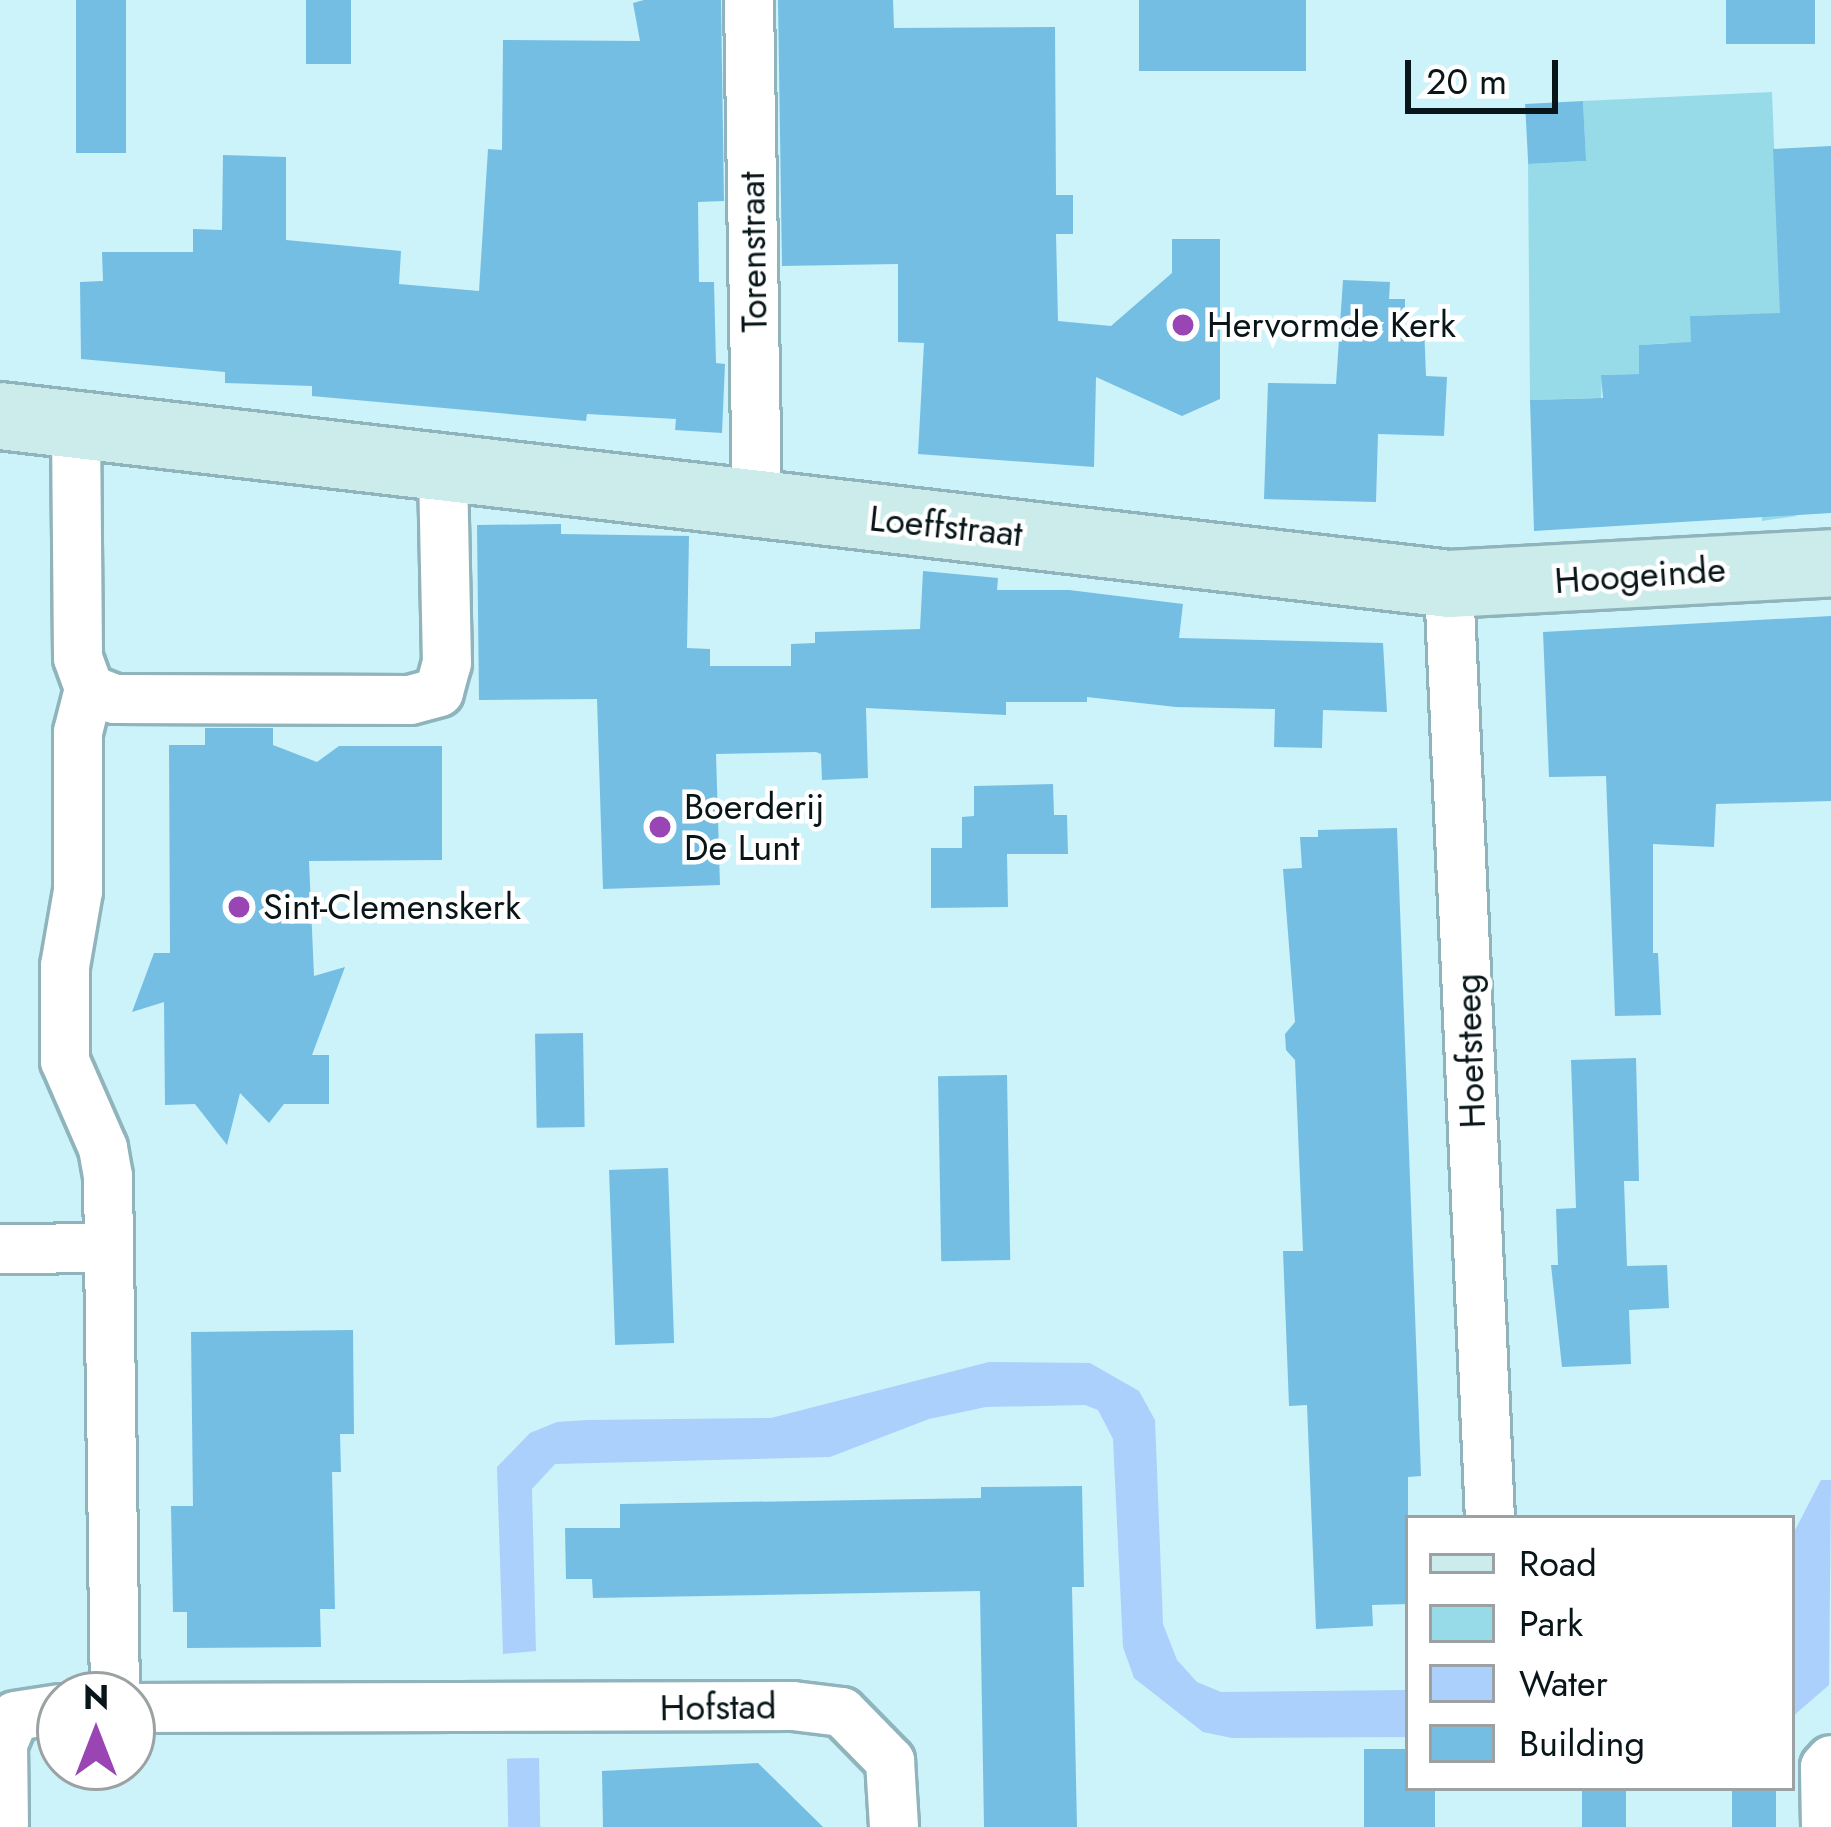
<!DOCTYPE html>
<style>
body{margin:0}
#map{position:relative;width:1831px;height:1827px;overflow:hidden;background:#ccf2fa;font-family:Jost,sans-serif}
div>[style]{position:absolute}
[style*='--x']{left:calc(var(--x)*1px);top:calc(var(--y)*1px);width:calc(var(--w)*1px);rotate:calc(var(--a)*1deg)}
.green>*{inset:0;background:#98dbe8}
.water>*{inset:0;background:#abd0fc;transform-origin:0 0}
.building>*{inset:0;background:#74bee4;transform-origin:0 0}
.roads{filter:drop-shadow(3px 0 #90b4bc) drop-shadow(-3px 0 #90b4bc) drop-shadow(0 3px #90b4bc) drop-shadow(0 -3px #90b4bc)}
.minor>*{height:48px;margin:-24px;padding:0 24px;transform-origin:24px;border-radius:24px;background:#fff}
.secondary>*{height:66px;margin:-33px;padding:0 33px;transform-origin:33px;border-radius:33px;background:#cbecea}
.dots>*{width:33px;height:33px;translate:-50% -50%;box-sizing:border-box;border:6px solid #fff;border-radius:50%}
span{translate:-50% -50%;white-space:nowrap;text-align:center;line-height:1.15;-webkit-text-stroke:9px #fff;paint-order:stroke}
.street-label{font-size:36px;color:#081619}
.poi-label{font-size:36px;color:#081619}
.left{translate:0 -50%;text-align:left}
.legend{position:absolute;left:1405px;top:1515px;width:390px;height:276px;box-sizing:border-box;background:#fff;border:3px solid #9ca2a3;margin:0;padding:15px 21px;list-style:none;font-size:36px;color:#081619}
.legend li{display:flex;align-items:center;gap:24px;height:60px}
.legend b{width:60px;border:3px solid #9ca2a3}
.north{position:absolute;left:36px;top:1671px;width:120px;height:120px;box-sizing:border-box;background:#fff;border:3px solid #9ca2a3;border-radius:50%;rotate:0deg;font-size:33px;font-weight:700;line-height:48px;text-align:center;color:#081619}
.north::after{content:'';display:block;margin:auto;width:42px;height:54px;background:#9946b4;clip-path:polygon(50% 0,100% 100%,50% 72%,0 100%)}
.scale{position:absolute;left:1405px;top:60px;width:153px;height:54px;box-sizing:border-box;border:6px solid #081619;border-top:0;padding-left:15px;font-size:36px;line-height:42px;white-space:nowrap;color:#081619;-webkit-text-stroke:9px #fff;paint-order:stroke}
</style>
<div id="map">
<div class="green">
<div style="clip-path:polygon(1772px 92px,1782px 350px,1796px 516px,1762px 521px,1755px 314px,1691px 316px,1692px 383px,1668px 343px,1640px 345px,1639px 374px,1602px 375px,1598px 484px,1594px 398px,1530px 400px,1528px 164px,1586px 161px,1583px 101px)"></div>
</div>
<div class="water">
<div style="clip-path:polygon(989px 1362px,1090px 1363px,1139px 1391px,1155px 1420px,1163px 1624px,1177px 1660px,1197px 1682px,1221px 1692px,1408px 1690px,1408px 1737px,1232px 1738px,1203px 1732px,1134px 1678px,1123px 1647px,1113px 1439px,1098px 1410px,1085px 1405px,986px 1407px,929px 1419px,830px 1457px,555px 1464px,532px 1489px,536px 1651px,503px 1654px,497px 1467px,530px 1433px,557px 1422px,587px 1420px,771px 1418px)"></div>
<div style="clip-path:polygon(1821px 1480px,1831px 1480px,1829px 1685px,1792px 1717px,1792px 1536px)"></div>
<div style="left:539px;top:1758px;width:69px;height:32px;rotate:89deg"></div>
</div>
<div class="building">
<div style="left:76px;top:0;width:50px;height:153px"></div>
<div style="left:306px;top:0;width:45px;height:64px"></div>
<div style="clip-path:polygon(644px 0,721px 0,724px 201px,698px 202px,699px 282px,714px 282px,716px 363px,725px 364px,722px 433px,675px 430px,676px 419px,587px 414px,586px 421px,312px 396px,312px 386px,225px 383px,225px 372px,81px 359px,80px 282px,103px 281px,102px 252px,193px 252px,193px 229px,222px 230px,223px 155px,286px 157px,286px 240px,401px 251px,399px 284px,479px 291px,488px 149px,502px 150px,503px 40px,640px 41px,633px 3px)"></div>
<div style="clip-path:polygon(778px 0,893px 0,894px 28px,1055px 27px,1056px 195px,1073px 195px,1073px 234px,1056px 234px,1058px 321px,1111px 326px,1172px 273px,1172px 239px,1220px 239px,1220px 399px,1182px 416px,1096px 377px,1094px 467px,918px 454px,924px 343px,898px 342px,898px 264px,782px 266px)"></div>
<div style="left:1139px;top:0;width:167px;height:71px"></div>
<div style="left:1726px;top:0;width:89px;height:44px"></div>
<div style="left:1583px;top:101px;width:60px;height:58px;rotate:87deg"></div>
<div style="clip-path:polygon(1831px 146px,1831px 513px,1534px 531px,1530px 400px,1603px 398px,1601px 375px,1639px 374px,1639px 345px,1691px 342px,1690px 316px,1780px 313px,1773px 149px)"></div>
<div style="clip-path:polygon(1343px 280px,1390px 282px,1389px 299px,1405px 299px,1405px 325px,1424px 325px,1426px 376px,1447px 377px,1444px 436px,1378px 434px,1376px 502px,1264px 499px,1268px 383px,1336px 384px)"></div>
<div style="clip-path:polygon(561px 524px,561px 534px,689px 536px,687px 648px,710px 649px,710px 666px,791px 666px,791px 644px,815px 643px,815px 632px,920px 629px,923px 571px,998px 578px,997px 590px,1069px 590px,1183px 604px,1179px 638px,1383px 643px,1387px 712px,1323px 710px,1322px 748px,1274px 747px,1275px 709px,1176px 707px,1087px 697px,1087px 702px,1006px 702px,1006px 715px,866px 708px,868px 778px,822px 780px,821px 754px,816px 752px,716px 754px,720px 885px,603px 889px,597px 699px,479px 700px,477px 525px)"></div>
<div style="clip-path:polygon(1831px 616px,1831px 801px,1716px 804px,1714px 847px,1653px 844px,1653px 953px,1658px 953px,1661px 1015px,1615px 1016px,1606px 776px,1549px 777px,1543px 632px)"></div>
<div style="clip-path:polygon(205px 728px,273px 728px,273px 745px,317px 762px,339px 746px,442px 746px,442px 860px,309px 861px,314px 976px,345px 967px,312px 1055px,329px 1055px,329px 1104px,284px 1104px,269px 1123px,240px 1093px,227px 1145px,195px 1104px,165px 1105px,164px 1002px,132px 1012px,154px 953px,170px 953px,169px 745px,205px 745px)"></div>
<div style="clip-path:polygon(1053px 784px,1054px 815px,1067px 815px,1068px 854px,1007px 854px,1008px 907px,931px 908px,931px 848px,962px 848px,962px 817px,974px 816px,974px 786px)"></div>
<div style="clip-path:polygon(1397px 828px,1421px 1476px,1408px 1477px,1408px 1604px,1372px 1605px,1373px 1626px,1316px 1629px,1307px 1405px,1289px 1406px,1283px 1251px,1303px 1251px,1295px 1060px,1286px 1050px,1285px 1034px,1295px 1022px,1283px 869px,1302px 868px,1300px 837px,1318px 837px,1318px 830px)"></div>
<div style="left:583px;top:1033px;width:94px;height:48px;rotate:89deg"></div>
<div style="clip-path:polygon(1636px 1058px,1639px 1181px,1624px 1181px,1627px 1266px,1667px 1265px,1669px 1308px,1629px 1310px,1631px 1364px,1562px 1367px,1551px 1265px,1558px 1265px,1556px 1209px,1576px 1208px,1571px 1060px)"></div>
<div style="left:1007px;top:1075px;width:185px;height:69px;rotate:89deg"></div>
<div style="left:668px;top:1168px;width:175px;height:59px;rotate:88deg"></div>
<div style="clip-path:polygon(353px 1330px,354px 1434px,340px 1434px,341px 1472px,332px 1472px,335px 1609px,320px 1609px,321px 1647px,187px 1648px,187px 1612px,173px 1612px,171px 1506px,193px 1506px,191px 1332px)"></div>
<div style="clip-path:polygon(1082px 1486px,1084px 1587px,1072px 1587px,1077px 1827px,984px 1827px,980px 1591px,593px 1598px,592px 1579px,566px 1579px,565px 1528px,620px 1528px,620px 1504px,981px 1498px,981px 1487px)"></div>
<div style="clip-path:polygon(1364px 1749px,1408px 1749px,1408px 1788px,1435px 1788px,1435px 1827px,1364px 1827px)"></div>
<div style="clip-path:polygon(758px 1763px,823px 1827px,603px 1827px,602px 1771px)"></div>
<div style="left:1582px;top:1788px;width:44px;height:39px"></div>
<div style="left:1732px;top:1788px;width:44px;height:39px"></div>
</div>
<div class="roads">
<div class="minor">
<div style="--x:749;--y:0;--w:505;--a:89.09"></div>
<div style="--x:76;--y:426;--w:232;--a:89.5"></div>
<div style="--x:78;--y:658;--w:33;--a:70"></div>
<div style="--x:89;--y:689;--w:44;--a:104.3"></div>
<div style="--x:78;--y:732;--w:159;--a:90"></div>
<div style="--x:78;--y:891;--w:76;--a:99.8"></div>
<div style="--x:65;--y:966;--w:95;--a:90"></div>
<div style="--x:65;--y:1061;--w:95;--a:66.4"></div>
<div style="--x:103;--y:1148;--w:28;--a:80"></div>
<div style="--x:108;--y:1176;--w:519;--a:89.23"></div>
<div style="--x:1449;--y:584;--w:935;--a:87.49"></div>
<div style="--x:89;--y:689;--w:28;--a:21"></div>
<div style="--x:115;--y:699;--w:295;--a:0.2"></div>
<div style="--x:410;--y:700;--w:30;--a:-15"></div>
<div style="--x:439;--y:692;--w:30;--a:-75"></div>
<div style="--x:447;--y:663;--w:195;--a:-91.2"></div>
<div style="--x:0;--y:1249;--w:108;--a:-0.5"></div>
<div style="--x:132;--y:1708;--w:661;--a:-0.17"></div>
<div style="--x:793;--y:1706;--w:49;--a:7"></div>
<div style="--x:842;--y:1712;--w:69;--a:45.6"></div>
<div style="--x:890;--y:1761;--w:66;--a:86.5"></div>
<div style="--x:4;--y:1827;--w:83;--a:-90.7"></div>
<div style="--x:3;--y:1744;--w:30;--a:-67"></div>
<div style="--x:15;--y:1716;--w:46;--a:-8.8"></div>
<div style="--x:1826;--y:1827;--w:60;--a:-91"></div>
<div style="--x:1825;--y:1767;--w:9;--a:-49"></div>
</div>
<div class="secondary">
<div style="--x:0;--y:416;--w:1459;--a:6.61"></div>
<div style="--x:1449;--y:584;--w:383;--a:-3.1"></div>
</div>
</div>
<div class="dots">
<div style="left:1183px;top:325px;background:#9946b4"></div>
<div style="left:660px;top:827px;background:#9946b4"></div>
<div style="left:239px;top:907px;background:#9946b4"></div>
</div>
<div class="street-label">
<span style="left:753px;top:252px;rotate:-91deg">Torenstraat</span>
<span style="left:946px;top:526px;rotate:6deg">Loeffstraat</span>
<span style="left:1640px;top:575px;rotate:-4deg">Hoogeinde</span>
<span style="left:1470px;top:1051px;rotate:-92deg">Hoefsteeg</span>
<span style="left:718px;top:1707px;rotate:-1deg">Hofstad</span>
</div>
<div class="poi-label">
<span class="left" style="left:1207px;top:325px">Hervormde Kerk</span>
<span class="left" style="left:684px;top:827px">Boerderij<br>De Lunt</span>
<span class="left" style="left:263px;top:907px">Sint-Clemenskerk</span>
</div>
<ul class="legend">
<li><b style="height:15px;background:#cbecea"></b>Road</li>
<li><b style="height:33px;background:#98dbe8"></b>Park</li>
<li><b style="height:33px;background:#abd0fc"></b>Water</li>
<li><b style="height:33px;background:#74bee4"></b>Building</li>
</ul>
<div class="north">N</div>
<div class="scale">20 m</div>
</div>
